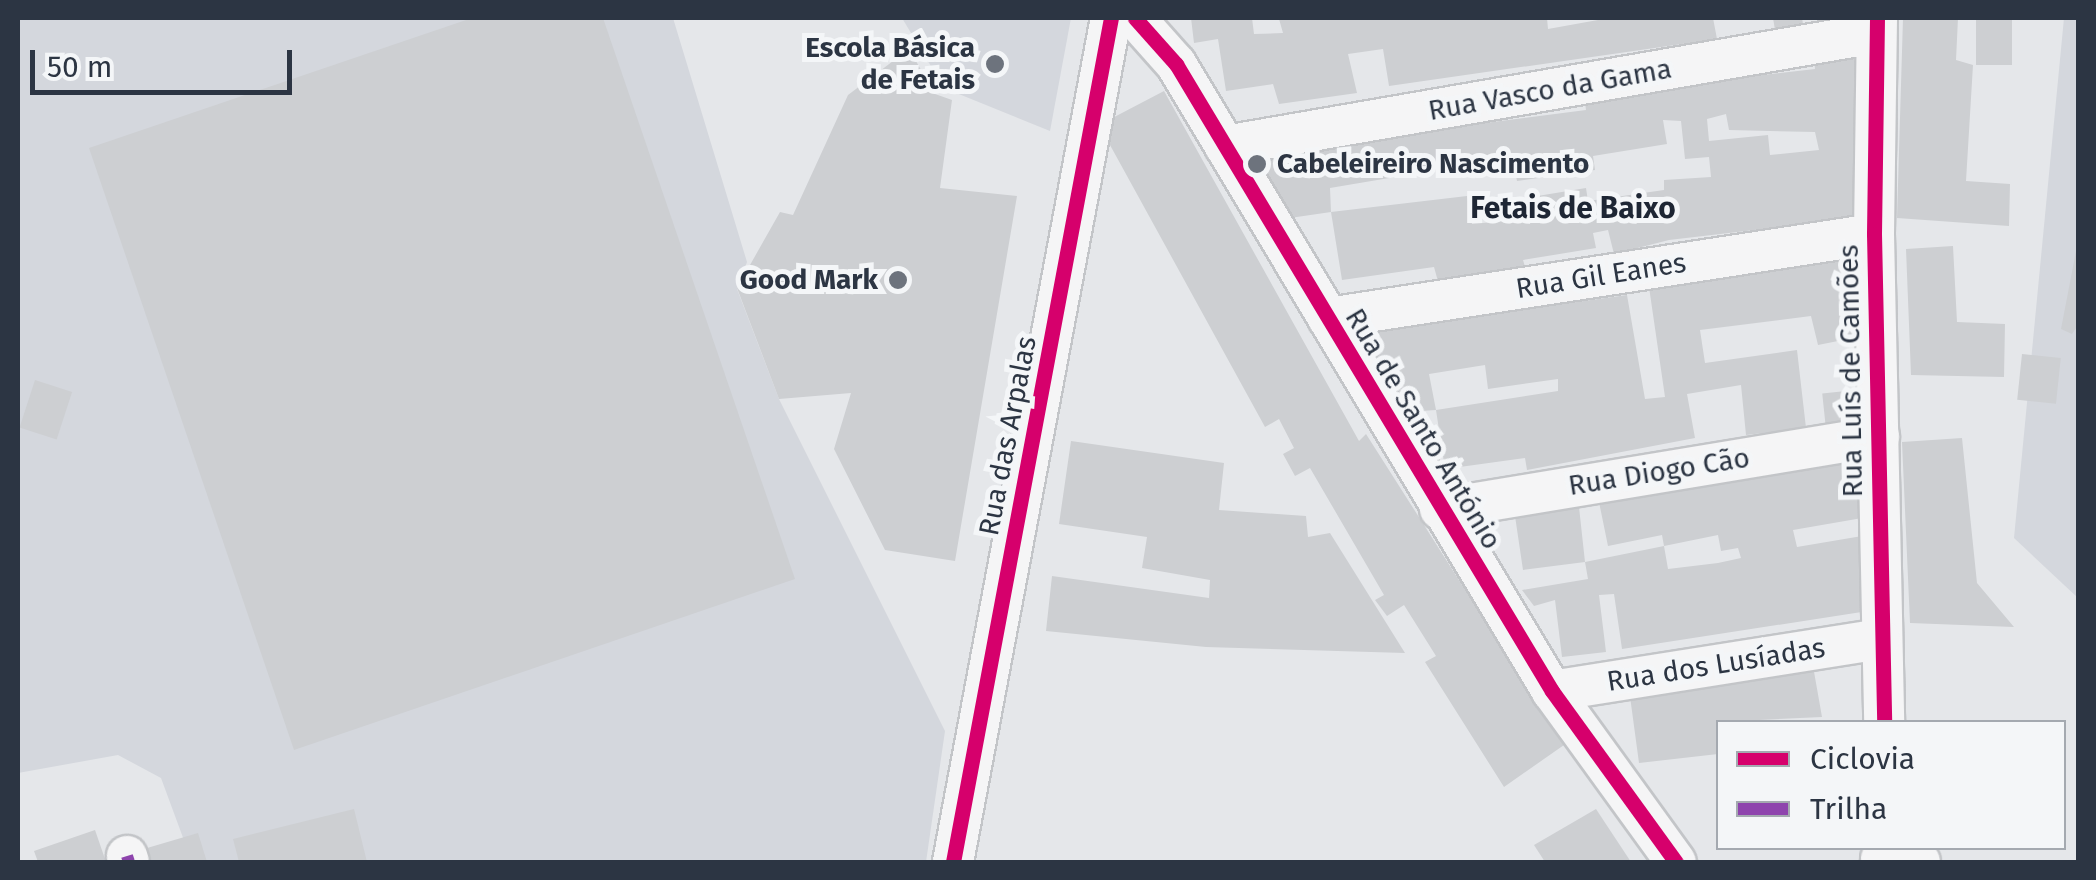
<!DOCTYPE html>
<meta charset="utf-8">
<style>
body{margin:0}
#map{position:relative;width:2096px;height:880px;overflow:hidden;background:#e5e7ea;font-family:"Fira Sans",sans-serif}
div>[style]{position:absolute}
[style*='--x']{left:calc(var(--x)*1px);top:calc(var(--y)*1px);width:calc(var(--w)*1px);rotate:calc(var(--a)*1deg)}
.built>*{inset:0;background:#d4d7dd}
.building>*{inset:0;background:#cdcfd2;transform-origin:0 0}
.roads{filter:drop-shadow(2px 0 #c3c5c8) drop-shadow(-2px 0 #c3c5c8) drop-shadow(0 2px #c3c5c8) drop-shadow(0 -2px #c3c5c8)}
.minor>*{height:40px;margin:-20px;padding:0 20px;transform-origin:20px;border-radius:20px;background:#f5f5f6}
.quiet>*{height:12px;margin-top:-6px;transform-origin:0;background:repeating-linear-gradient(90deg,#8e44ad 0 25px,transparent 0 37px)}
.cycleway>*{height:15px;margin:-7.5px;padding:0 7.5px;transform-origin:7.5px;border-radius:7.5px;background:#d6006c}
.dots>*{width:28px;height:28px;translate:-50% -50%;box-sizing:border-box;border:5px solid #f4f6f8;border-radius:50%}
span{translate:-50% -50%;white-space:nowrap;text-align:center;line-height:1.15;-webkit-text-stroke:10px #f4f6f8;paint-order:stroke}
.poi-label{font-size:28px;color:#2c3543;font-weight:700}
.right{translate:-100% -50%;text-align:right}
.left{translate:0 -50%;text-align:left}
.street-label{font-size:28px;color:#2c3543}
.neighbourhood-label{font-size:30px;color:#1e2634;font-weight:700}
.frame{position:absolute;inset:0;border:20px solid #2c3543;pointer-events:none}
.legend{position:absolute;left:1716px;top:720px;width:350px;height:130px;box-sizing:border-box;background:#f4f6f8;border:2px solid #a4a9b0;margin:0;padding:12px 18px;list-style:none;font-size:30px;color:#2c3543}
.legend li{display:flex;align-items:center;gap:20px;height:50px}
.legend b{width:50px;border:2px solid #a4a9b0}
.scale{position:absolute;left:30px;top:50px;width:262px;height:45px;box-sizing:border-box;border:5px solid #2c3543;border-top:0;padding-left:12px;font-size:30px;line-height:35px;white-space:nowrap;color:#2c3543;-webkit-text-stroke:8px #f4f6f8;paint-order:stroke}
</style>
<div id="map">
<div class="built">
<div style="clip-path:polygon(18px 18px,673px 18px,747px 262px,737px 289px,779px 399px,945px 731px,926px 862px,192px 862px,161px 778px,118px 755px,18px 773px)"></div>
<div style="clip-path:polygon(902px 18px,1071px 18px,1050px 131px,944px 88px)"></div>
<div style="clip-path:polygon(2064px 18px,2078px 18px,2078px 598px,2014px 538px)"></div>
</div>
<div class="building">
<div style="clip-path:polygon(472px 18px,603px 18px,795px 579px,294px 750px,89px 148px)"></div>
<div style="clip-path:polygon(1191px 18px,1252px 18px,1254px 34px,1283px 33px,1279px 19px,1547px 18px,1548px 29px,1609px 18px,1713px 18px,1717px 39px,1389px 86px,1383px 49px,1348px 54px,1357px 93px,1279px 104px,1273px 84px,1226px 91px,1218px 39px,1194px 43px)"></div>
<div style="clip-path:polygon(1773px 18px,1802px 18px,1804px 30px,1776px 36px)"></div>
<div style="clip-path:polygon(1903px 18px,1958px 18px,1956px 60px,1973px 65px,1966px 181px,2010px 184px,2009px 226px,1897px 218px)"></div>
<div style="left:1976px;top:18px;width:36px;height:47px"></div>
<div style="clip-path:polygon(909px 49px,935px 94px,952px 100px,940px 188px,1017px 196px,955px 561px,885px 550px,834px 449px,851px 393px,779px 399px,737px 288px,780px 212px,793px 215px,848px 95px)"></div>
<div style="clip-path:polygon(evenodd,1860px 54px,1865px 217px,1669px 240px,1614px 254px,1608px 230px,1593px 233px,1596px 248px,1523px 260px,1526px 270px,1439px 285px,1434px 267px,1342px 280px,1331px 212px,1467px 196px,1472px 224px,1516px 220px,1513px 200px,1586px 188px,1588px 201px,1664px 190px,1664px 180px,1711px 177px,1709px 157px,1685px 159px,1681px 121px,1663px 120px,1667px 144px,1593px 156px,1595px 170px,1517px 181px,1513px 160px,1466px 165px,1330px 188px,1331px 212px,1283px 219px,1249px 153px,1586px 110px,1584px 95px,1815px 69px,1814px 55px,1860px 54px,1726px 114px,1729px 130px,1815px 132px,1819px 150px,1770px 155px,1768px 135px,1709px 141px,1707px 119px,1726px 114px)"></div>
<div style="clip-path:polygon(1164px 91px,1359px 441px,1366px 434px,1564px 745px,1504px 787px,1425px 662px,1436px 656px,1404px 605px,1387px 616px,1375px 600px,1384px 595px,1310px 468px,1295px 476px,1283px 454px,1294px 448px,1279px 419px,1265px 427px,1099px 125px)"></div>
<div style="clip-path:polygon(1953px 246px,1957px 322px,2005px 324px,2004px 377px,1911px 375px,1906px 249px)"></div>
<div style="clip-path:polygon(2077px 246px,2078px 325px,2072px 334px,2061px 329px)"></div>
<div style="clip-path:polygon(1848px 259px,1863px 336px,1818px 345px,1811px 316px,1700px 330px,1705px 363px,1797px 350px,1806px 428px,1746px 435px,1741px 385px,1687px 394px,1695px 438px,1527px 470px,1525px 458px,1445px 469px,1436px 410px,1558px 391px,1558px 379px,1488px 389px,1485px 365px,1429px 374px,1436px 410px,1406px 412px,1377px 368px,1372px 330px,1627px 295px,1645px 399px,1665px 397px,1649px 287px)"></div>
<div style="left:2022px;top:354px;width:39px;height:46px;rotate:6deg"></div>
<div style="left:35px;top:380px;width:39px;height:50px;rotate:18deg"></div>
<div style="left:1865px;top:389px;width:30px;height:43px;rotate:84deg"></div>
<div style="clip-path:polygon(1962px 438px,1977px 583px,2014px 627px,1910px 623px,1902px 442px)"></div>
<div style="clip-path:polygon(1071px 441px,1224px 463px,1219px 510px,1306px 516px,1308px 537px,1330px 533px,1405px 653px,1206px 647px,1046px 631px,1052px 576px,1209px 598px,1210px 580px,1142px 568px,1147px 537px,1059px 524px)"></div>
<div style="clip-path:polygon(1857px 457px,1868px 517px,1793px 530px,1797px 547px,1868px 535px,1868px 611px,1622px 649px,1614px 594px,1599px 595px,1606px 652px,1562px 657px,1555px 600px,1534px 606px,1522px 590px,1588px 579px,1585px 562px,1523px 570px,1515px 516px,1579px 507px,1585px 562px,1664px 546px,1668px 569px,1718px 563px,1741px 558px,1738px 548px,1721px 551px,1718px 535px,1664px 546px,1662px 535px,1608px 546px,1599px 502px)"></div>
<div style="clip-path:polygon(1813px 666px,1822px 717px,1718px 722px,1718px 754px,1639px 763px,1629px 689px)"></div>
<div style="clip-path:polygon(354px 809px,367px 862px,239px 862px,233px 839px)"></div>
<div style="clip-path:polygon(1596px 809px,1631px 862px,1545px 862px,1534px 845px)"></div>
<div style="clip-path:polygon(95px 830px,106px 862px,38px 862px,34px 851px)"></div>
<div style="clip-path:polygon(198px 833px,207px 862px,141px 862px,137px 851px)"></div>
</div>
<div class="roads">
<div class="minor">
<div style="--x:1135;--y:18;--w:62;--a:48.3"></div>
<div style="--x:1176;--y:64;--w:731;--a:59.05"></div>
<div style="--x:1552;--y:691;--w:211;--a:54.1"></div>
<div style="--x:1877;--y:18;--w:216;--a:90.8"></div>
<div style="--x:1874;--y:234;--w:488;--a:88.8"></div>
<div style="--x:1225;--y:146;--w:660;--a:-9.86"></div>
<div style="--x:1328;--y:318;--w:552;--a:-8.75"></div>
<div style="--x:1440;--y:509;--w:445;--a:-9.4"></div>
<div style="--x:1552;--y:691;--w:332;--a:-9"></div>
<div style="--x:127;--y:856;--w:6;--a:72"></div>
<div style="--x:1881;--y:859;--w:39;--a:4"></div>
<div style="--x:953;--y:862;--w:859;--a:-79.4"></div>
</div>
</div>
<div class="quiet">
<div style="--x:127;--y:856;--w:6;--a:72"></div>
</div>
<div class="cycleway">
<div style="--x:1135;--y:18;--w:62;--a:48.3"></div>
<div style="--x:1176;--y:64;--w:731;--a:59.05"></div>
<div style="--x:1552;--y:691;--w:211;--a:54.1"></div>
<div style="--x:1877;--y:18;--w:216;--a:90.8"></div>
<div style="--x:1874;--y:234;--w:488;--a:88.8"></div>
<div style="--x:953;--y:862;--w:859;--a:-79.4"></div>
</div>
<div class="dots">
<div style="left:995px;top:64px;background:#6d737d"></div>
<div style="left:1257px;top:164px;background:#6d737d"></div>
<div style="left:898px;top:280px;background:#6d737d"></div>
</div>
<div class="poi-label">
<span class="right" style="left:975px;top:64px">Escola Básica<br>de Fetais</span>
<span class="left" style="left:1277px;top:164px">Cabeleireiro Nascimento</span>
<span class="right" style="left:878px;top:280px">Good Mark</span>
</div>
<div class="street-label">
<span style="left:1550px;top:90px;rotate:-10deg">Rua Vasco da Gama</span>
<span style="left:1601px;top:276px;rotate:-9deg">Rua Gil Eanes</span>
<span style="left:1851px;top:371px;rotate:-91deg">Rua Luís de Camões</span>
<span style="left:1423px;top:429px;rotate:59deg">Rua de Santo António</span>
<span style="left:1008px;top:436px;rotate:-79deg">Rua das Arpalas</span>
<span style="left:1659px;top:472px;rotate:-9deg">Rua Diogo Cão</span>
<span style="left:1716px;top:665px;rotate:-9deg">Rua dos Lusíadas</span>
</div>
<div class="neighbourhood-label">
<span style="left:1573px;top:208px">Fetais de Baixo</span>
</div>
<div class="frame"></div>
<ul class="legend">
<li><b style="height:12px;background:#d6006c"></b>Ciclovia</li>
<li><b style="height:12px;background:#8e44ad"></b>Trilha</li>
</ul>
<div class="scale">50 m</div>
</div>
